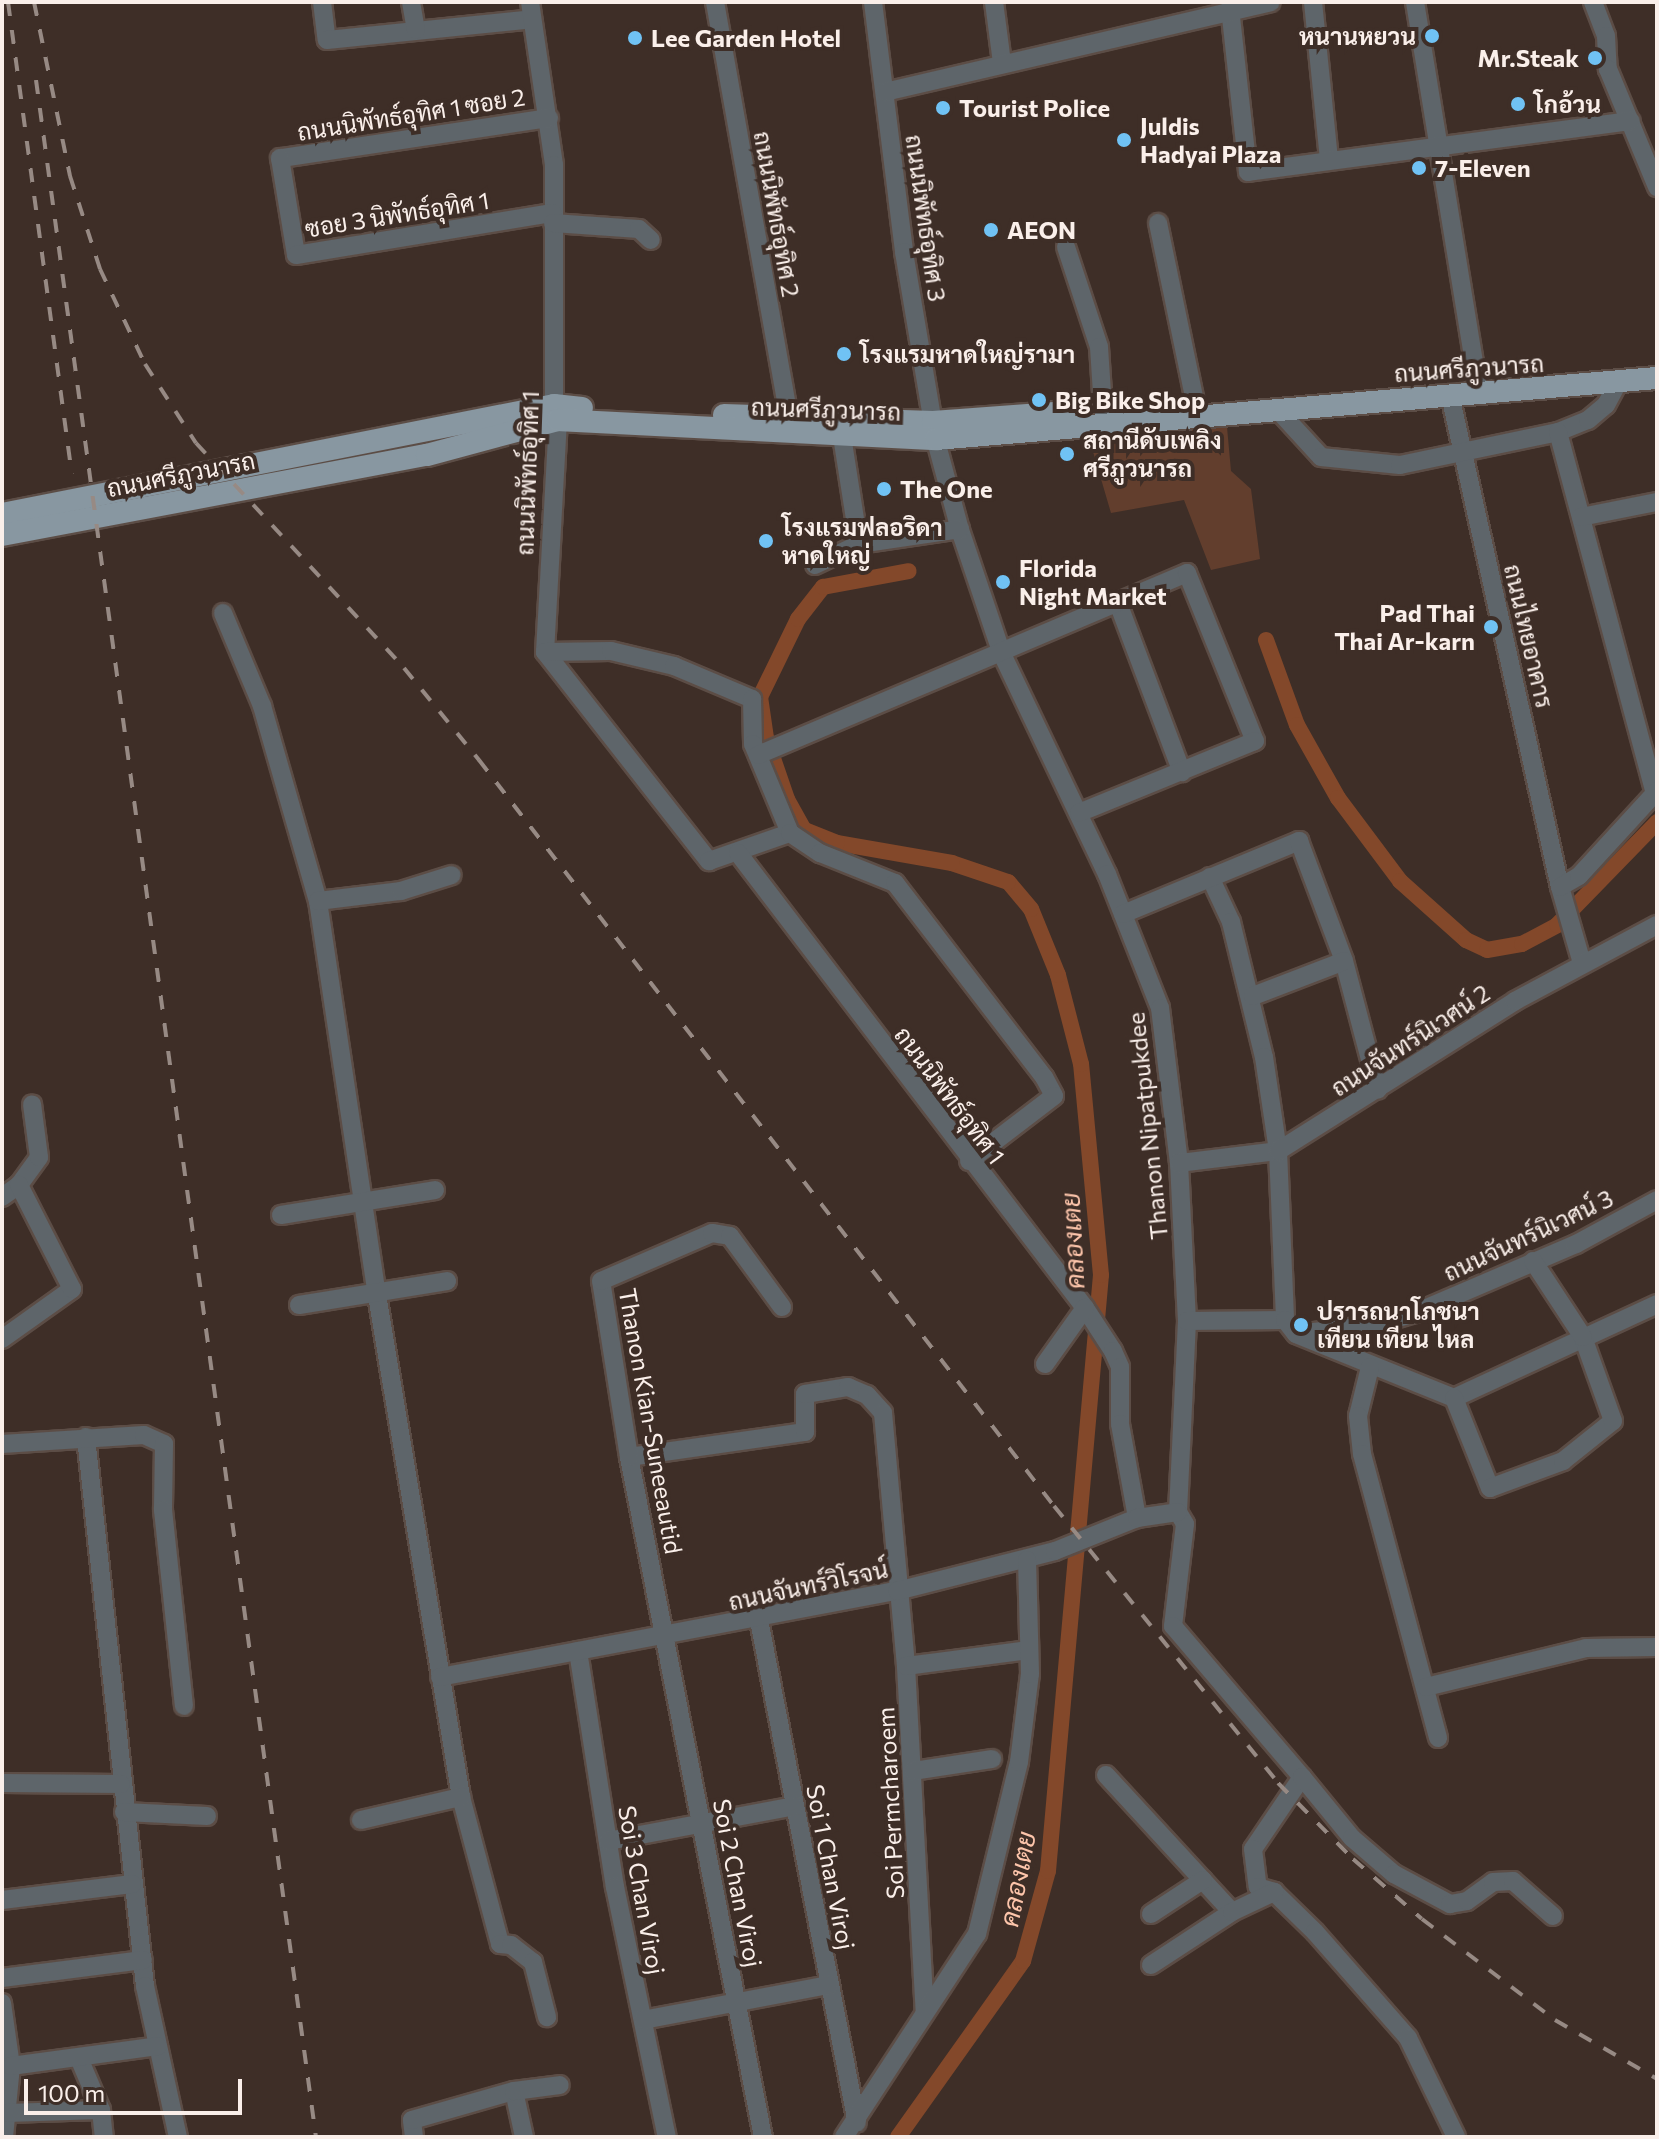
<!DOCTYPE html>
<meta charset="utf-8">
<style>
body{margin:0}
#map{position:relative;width:1659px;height:2139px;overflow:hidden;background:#3e2e27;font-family:Commissioner,Sarabun,sans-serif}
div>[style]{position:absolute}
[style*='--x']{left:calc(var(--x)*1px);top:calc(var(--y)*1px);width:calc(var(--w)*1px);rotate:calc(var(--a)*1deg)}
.green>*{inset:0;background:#623e2d}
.canal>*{height:16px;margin:-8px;padding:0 8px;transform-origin:8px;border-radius:8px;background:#83482a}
.roads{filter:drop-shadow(2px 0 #5c4d46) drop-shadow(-2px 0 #5c4d46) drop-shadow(0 2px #5c4d46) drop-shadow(0 -2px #5c4d46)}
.minor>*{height:18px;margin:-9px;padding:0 9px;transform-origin:9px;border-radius:9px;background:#5e656a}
.major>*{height:22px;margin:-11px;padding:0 11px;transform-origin:11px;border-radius:11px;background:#8897a1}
.rail>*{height:4px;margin-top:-2px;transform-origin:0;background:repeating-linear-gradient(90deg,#978a84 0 14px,transparent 0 28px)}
.dots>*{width:22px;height:22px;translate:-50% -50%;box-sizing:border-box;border:4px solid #3e2e27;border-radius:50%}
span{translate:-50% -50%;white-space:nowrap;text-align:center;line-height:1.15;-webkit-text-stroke:8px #3e2e27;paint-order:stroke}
.poi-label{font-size:24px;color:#faefea;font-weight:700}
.right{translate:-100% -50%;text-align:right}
.left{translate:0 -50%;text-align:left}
.street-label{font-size:24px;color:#faefea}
.water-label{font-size:26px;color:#fdc5ab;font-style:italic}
.frame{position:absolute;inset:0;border:4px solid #faefea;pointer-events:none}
.scale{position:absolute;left:24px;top:2079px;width:218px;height:36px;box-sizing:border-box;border:4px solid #faefea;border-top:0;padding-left:10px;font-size:24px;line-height:28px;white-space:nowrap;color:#faefea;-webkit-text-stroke:6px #3e2e27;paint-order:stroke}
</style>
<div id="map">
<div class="green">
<div style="clip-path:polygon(1227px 427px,1231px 471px,1251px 489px,1260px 559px,1211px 570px,1184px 500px,1111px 513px,1089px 438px)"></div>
</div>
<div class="canal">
<div style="--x:1266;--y:640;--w:90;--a:70"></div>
<div style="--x:1297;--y:725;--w:84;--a:60.7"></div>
<div style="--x:1338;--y:798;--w:104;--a:53.2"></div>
<div style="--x:1400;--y:881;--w:89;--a:41.8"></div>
<div style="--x:1466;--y:940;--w:23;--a:25"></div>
<div style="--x:1487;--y:950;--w:36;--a:-10"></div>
<div style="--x:1522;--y:944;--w:40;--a:-28"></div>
<div style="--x:1557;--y:925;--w:144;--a:-45.8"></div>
<div style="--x:898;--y:2137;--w:216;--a:-54.6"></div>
<div style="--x:1023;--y:1961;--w:93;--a:-74.5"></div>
<div style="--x:1048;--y:1871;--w:598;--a:-84.92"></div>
<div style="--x:1101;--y:1275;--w:212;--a:-95.4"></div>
<div style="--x:1081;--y:1064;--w:92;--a:-104.5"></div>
<div style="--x:1058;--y:975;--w:71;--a:-112.2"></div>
<div style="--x:1031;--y:909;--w:35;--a:-130"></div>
<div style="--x:1008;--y:882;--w:59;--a:-161.3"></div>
<div style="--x:952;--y:863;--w:117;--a:-170.1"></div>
<div style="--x:837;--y:843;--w:35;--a:-158"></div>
<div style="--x:804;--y:830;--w:35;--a:-119"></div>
<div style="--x:787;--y:799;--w:65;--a:-109"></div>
<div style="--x:766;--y:738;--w:41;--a:-98.3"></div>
<div style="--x:760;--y:697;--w:87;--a:-64"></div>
<div style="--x:798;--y:619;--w:41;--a:-52"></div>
<div style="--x:823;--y:587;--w:87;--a:-10.5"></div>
</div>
<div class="roads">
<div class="minor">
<div style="--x:322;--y:2;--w:38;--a:83"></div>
<div style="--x:327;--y:40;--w:206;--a:-5.8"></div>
<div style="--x:411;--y:2;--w:28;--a:80"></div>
<div style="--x:530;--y:2;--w:165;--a:81.6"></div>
<div style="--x:554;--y:165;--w:240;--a:90"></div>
<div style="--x:554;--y:405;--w:16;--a:75"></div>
<div style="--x:558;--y:420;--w:232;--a:93.2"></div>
<div style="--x:545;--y:652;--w:266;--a:51.9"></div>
<div style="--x:709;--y:861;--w:86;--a:-19.1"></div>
<div style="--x:715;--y:2;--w:433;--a:79.9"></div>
<div style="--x:873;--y:2;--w:252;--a:82.9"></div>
<div style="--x:904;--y:252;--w:192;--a:80.4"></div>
<div style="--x:936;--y:441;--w:92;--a:74.9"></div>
<div style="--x:960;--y:530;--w:131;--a:71.3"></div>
<div style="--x:1002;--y:654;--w:244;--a:64.5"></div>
<div style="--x:1107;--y:874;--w:144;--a:68.4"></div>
<div style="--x:1160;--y:1008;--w:156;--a:83"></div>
<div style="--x:1179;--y:1163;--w:158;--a:87.1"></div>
<div style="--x:1187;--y:1321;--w:191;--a:92.7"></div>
<div style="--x:1178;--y:1512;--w:14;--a:60"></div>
<div style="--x:1185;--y:1524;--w:103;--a:96.7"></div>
<div style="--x:1173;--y:1626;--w:199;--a:49.5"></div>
<div style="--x:1302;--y:1777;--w:87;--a:124.2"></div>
<div style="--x:1253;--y:1849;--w:38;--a:83"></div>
<div style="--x:1258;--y:1887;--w:17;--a:17"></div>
<div style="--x:1274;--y:1892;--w:57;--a:44.3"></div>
<div style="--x:1315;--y:1932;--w:141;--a:48.7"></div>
<div style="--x:1408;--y:2038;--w:110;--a:64.1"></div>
<div style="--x:994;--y:2;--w:62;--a:82.5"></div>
<div style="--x:1313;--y:2;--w:158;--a:84.2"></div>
<div style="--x:1415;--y:2;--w:397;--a:80.7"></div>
<div style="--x:1593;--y:2;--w:36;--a:69"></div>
<div style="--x:1606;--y:36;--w:33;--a:87"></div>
<div style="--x:1608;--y:69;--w:128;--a:67.4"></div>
<div style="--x:1230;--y:8;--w:165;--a:83.7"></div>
<div style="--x:1248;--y:172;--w:386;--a:-7.6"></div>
<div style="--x:885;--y:92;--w:396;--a:-13.1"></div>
<div style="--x:549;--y:118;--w:272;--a:171.5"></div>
<div style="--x:280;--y:158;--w:98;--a:80.6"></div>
<div style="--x:296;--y:255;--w:260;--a:-9.3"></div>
<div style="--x:553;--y:223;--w:86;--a:4"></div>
<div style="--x:639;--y:229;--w:16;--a:43"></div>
<div style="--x:1158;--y:223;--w:182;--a:78.3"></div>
<div style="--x:1066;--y:247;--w:105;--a:71.7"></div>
<div style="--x:1099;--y:347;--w:62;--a:86.3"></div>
<div style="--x:1450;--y:395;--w:504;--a:77.4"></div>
<div style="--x:1560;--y:887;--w:79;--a:73.9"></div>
<div style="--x:1277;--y:409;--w:65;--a:47.5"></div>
<div style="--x:1321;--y:457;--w:79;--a:5.8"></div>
<div style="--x:1400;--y:465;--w:161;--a:-11.8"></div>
<div style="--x:1558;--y:432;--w:32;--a:-22"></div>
<div style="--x:1588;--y:420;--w:23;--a:-40"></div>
<div style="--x:1606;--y:405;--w:27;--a:-62"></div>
<div style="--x:1558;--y:432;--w:374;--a:75"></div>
<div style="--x:842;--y:436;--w:109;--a:81.1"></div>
<div style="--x:1581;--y:517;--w:77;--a:-11.2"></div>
<div style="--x:815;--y:565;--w:49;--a:-25.5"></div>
<div style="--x:859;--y:544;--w:102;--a:-8.4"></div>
<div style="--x:1118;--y:603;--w:181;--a:69.3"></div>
<div style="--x:223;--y:613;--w:101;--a:67.2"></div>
<div style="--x:262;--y:706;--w:203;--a:74"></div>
<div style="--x:318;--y:901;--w:398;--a:81.5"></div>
<div style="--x:377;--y:1295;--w:509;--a:80.5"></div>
<div style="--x:461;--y:1797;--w:152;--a:75.1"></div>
<div style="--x:500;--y:1944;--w:11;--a:5"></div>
<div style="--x:511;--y:1945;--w:28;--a:38"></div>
<div style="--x:533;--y:1962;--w:57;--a:75.7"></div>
<div style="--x:545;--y:652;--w:66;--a:-0.9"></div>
<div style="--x:611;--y:651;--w:65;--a:13.4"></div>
<div style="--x:674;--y:666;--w:85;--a:22.9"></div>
<div style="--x:752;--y:699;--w:45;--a:88.7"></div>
<div style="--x:753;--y:744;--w:96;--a:67.4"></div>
<div style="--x:758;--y:755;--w:466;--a:-23"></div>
<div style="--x:1187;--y:573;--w:181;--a:68"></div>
<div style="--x:1255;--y:741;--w:190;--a:157.8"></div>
<div style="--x:790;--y:833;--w:36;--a:34"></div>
<div style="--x:820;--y:853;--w:81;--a:21.8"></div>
<div style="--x:895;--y:883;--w:245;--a:52.5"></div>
<div style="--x:1044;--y:1077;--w:21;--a:62"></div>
<div style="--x:1054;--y:1096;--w:107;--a:142.6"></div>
<div style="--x:738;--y:853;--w:572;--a:52.67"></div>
<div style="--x:1085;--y:1308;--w:51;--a:56.9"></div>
<div style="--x:1113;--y:1351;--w:17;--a:66"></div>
<div style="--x:1120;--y:1367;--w:57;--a:90"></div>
<div style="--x:1120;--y:1424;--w:96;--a:79.7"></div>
<div style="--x:1210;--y:877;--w:50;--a:65"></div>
<div style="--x:1231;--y:922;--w:139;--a:76.3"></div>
<div style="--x:1264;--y:1057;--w:95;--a:81.5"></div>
<div style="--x:1278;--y:1151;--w:169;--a:87.6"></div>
<div style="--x:1560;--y:887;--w:22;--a:-30"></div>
<div style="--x:1579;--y:876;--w:115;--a:-47.5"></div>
<div style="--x:318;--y:901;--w:84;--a:-6.9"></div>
<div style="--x:401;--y:891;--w:53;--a:-17.4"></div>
<div style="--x:1123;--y:914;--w:191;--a:-22.5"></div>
<div style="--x:1299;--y:841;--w:128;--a:69.4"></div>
<div style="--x:1344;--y:961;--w:133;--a:75.2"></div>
<div style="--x:1253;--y:996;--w:97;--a:-21"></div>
<div style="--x:1179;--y:1163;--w:100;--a:-6.9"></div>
<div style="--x:1278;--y:1151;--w:280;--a:-32.3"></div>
<div style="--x:1515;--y:1001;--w:161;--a:-28.2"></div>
<div style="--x:2;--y:1197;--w:21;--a:-35"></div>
<div style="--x:19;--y:1185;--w:34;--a:-54"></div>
<div style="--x:39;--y:1157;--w:53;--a:-97.5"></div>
<div style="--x:281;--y:1215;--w:156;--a:-9.2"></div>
<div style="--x:299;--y:1305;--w:150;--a:-9.2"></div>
<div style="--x:1187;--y:1321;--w:98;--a:-0.6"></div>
<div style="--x:1285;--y:1320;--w:18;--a:52"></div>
<div style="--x:1296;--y:1334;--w:80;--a:-6.5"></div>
<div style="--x:1375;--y:1325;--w:42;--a:-16.7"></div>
<div style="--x:1415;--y:1313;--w:175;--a:-23.2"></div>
<div style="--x:1576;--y:1244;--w:92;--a:-28.5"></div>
<div style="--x:1298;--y:1335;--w:168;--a:22"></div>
<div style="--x:1454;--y:1398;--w:224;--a:-24.8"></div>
<div style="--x:2;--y:1339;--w:86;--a:-35.5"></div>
<div style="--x:72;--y:1289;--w:117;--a:-117"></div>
<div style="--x:1045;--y:1364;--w:69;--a:-54.5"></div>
<div style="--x:1370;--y:1367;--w:50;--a:103.8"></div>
<div style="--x:1358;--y:1416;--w:38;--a:84"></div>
<div style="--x:1362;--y:1454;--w:294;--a:75"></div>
<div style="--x:1454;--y:1398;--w:97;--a:68.2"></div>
<div style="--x:1490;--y:1488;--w:78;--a:-20.3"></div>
<div style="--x:1563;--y:1461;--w:64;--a:-38.7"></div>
<div style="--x:1613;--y:1421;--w:89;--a:-109.7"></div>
<div style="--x:1583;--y:1337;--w:91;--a:-123.3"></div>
<div style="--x:86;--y:1437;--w:552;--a:83.87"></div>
<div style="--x:145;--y:1986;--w:155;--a:77.7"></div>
<div style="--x:2;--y:1444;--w:142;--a:-3.6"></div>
<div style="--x:144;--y:1435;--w:22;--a:24"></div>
<div style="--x:164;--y:1444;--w:66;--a:90.9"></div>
<div style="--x:163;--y:1510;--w:197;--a:83.9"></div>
<div style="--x:629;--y:1457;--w:178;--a:-8.1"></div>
<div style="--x:805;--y:1432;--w:38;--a:-90"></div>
<div style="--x:805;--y:1394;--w:44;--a:-9.2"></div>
<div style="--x:848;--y:1387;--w:21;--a:23"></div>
<div style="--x:867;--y:1395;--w:24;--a:48"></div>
<div style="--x:883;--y:1413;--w:254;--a:84.8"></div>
<div style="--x:906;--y:1666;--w:347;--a:86.9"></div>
<div style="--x:759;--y:1620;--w:512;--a:78.98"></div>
<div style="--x:578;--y:1651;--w:239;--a:81.1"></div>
<div style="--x:615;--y:1887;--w:255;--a:78.3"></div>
<div style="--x:906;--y:1666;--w:124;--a:-7.4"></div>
<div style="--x:440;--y:1677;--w:465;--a:-10.7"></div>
<div style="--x:897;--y:1591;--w:163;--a:-14.2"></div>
<div style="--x:1055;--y:1551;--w:88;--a:-21.9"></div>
<div style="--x:1137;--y:1518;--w:41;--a:-8.3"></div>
<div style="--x:1426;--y:1687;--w:165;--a:-13.7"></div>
<div style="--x:1586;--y:1648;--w:71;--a:-0.8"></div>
<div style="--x:913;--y:1771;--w:80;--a:-8.6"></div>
<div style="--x:1106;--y:1775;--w:186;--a:47.4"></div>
<div style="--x:1302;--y:1777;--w:79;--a:50.7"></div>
<div style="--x:1352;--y:1838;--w:55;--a:40.6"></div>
<div style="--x:1394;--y:1874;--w:64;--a:28.2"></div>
<div style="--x:1450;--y:1904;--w:17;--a:-10"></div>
<div style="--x:1467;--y:1901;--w:32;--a:-36"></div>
<div style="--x:1493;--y:1882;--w:20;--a:-3"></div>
<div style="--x:1513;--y:1881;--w:53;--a:41.2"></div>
<div style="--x:2;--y:1783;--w:119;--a:0.5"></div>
<div style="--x:124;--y:1812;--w:83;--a:2.8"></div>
<div style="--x:361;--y:1820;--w:103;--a:-13"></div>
<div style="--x:608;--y:1841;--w:190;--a:-10.6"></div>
<div style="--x:2;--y:1900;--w:131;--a:-7"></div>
<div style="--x:1151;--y:1914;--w:62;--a:-33.2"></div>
<div style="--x:1151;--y:1965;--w:97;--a:-33.2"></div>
<div style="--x:1232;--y:1912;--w:47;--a:-25.5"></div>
<div style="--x:2;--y:1978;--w:142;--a:-7.3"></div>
<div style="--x:2;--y:2003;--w:64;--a:81.9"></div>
<div style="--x:11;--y:2066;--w:71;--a:95.6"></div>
<div style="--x:643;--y:2020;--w:189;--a:-10.7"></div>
<div style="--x:79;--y:2058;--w:56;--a:67.1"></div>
<div style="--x:101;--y:2110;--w:27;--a:84"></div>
<div style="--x:11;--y:2066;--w:148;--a:-7.7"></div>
<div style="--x:514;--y:2091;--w:47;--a:77.7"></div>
<div style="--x:7;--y:2113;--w:94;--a:-1.8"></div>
<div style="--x:414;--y:2137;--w:17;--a:-97"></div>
<div style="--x:412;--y:2120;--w:106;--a:-15.9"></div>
<div style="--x:514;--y:2091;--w:46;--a:-7.4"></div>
<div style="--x:763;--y:2137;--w:693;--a:-101.15"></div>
<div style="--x:629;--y:1457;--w:178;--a:-99"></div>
<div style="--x:601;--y:1281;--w:121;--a:-23.4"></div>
<div style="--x:712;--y:1233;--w:18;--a:9"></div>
<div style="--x:730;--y:1236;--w:88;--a:53.8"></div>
<div style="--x:844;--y:2137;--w:243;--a:-56.8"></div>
<div style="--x:977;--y:1934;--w:177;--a:-76.3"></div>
<div style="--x:1019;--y:1762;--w:89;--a:-82.9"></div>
<div style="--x:1030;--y:1674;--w:114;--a:-91.5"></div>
</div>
<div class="major">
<div style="--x:724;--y:415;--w:209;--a:1.9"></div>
<div style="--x:933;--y:422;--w:132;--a:-4.3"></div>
<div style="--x:2;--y:514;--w:563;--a:-11.17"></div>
<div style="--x:554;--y:405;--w:28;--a:6"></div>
<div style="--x:2;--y:535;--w:432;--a:-10.7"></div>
<div style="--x:427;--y:455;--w:136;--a:-15"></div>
<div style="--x:558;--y:420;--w:378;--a:2.9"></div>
<div style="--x:936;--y:439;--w:724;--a:-4.84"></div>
</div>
</div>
<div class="rail">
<div style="--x:8;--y:2;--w:476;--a:82.3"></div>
<div style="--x:34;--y:2;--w:178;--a:78.3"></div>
<div style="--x:70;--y:176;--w:98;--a:72.1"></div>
<div style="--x:100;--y:269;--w:105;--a:64.7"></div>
<div style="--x:145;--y:364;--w:94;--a:57.2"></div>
<div style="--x:196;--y:443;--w:306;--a:47.2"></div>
<div style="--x:404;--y:668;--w:119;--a:50.8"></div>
<div style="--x:479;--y:760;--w:942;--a:52.38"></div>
<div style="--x:1054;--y:1506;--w:356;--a:51"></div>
<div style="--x:1278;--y:1783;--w:107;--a:45.4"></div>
<div style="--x:1353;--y:1859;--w:91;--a:41"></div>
<div style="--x:1422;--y:1919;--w:167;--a:37.2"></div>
<div style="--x:1555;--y:2020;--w:118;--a:30"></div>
<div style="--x:36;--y:80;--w:2076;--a:82.25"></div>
</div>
<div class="dots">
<div style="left:1432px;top:36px;background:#70c2f4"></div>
<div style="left:635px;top:38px;background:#70c2f4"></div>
<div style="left:1595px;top:58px;background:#70c2f4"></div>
<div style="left:1518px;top:104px;background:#70c2f4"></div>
<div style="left:943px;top:108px;background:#70c2f4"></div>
<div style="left:1124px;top:140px;background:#70c2f4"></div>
<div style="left:1419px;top:168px;background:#70c2f4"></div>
<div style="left:991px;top:230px;background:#70c2f4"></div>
<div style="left:844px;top:354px;background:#70c2f4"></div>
<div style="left:1039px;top:400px;background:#70c2f4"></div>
<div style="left:1067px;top:454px;background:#70c2f4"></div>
<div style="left:884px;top:489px;background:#70c2f4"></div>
<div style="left:766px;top:541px;background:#70c2f4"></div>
<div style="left:1003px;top:582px;background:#70c2f4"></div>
<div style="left:1491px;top:627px;background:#70c2f4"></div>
<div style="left:1301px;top:1325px;background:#70c2f4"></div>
</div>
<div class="poi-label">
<span class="right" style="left:1416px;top:36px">หนานหยวน</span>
<span class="left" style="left:651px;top:38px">Lee Garden Hotel</span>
<span class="right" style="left:1579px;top:58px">Mr.Steak</span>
<span class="left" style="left:1534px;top:104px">โกอ้วน</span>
<span class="left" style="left:959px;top:108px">Tourist Police</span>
<span class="left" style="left:1140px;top:140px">Juldis<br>Hadyai Plaza</span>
<span class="left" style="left:1435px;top:168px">7-Eleven</span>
<span class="left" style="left:1007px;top:230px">AEON</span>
<span class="left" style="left:860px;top:354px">โรงแรมหาดใหญ่รามา</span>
<span class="left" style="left:1055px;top:400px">Big Bike Shop</span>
<span class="left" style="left:1083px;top:454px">สถานีดับเพลิง<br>ศรีภูวนารถ</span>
<span class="left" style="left:900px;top:489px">The One</span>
<span class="left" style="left:782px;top:541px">โรงแรมฟลอริดา<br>หาดใหญ่</span>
<span class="left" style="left:1019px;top:582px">Florida<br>Night Market</span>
<span class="right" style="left:1475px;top:627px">Pad Thai<br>Thai Ar-karn</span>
<span class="left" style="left:1317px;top:1325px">ปรารถนาโภชนา<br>เทียน เทียน ไหล</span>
</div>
<div class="street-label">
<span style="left:411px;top:114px;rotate:-9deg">ถนนนิพัทธ์อุทิศ 1 ซอย 2</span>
<span style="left:397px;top:214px;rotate:-9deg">ซอย 3 นิพัทธ์อุทิศ 1</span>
<span style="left:777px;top:214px;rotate:80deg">ถนนนิพัทธ์อุทิศ 2</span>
<span style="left:926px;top:218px;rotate:82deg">ถนนนิพัทธ์อุทิศ 3</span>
<span style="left:1469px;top:368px;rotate:-4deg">ถนนศรีภูวนารถ</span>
<span style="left:826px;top:409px;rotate:2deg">ถนนศรีภูวนารถ</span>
<span style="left:527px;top:473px;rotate:-88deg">ถนนนิพัทธ์อุทิศ 1</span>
<span style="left:181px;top:474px;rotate:-11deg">ถนนศรีภูวนารถ</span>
<span style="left:1529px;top:636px;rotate:77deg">ถนนไทยอาคาร</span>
<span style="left:1410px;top:1040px;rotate:-33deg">ถนนจันทร์นิเวศน์ 2</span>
<span style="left:950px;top:1095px;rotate:53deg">ถนนนิพัทธ์อุทิศ 1</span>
<span style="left:1147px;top:1126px;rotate:-96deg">Thanon Nipatpukdee</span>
<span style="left:1528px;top:1235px;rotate:-25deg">ถนนจันทร์นิเวศน์ 3</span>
<span style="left:651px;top:1421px;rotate:80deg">Thanon Kian-Suneeautid</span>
<span style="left:808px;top:1585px;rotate:-12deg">ถนนจันทร์วิโรจน์</span>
<span style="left:890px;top:1803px;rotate:-93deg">Soi Permcharoem</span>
<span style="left:831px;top:1867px;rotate:79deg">Soi 1 Chan Viroj</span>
<span style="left:738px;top:1883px;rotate:79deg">Soi 2 Chan Viroj</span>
<span style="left:642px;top:1890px;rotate:80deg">Soi 3 Chan Viroj</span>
</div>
<div class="water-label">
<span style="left:1072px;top:1241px;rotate:-93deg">คลองเตย</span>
<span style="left:1017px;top:1879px;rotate:-79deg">คลองเตย</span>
</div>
<div class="frame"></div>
<div class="scale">100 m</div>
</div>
